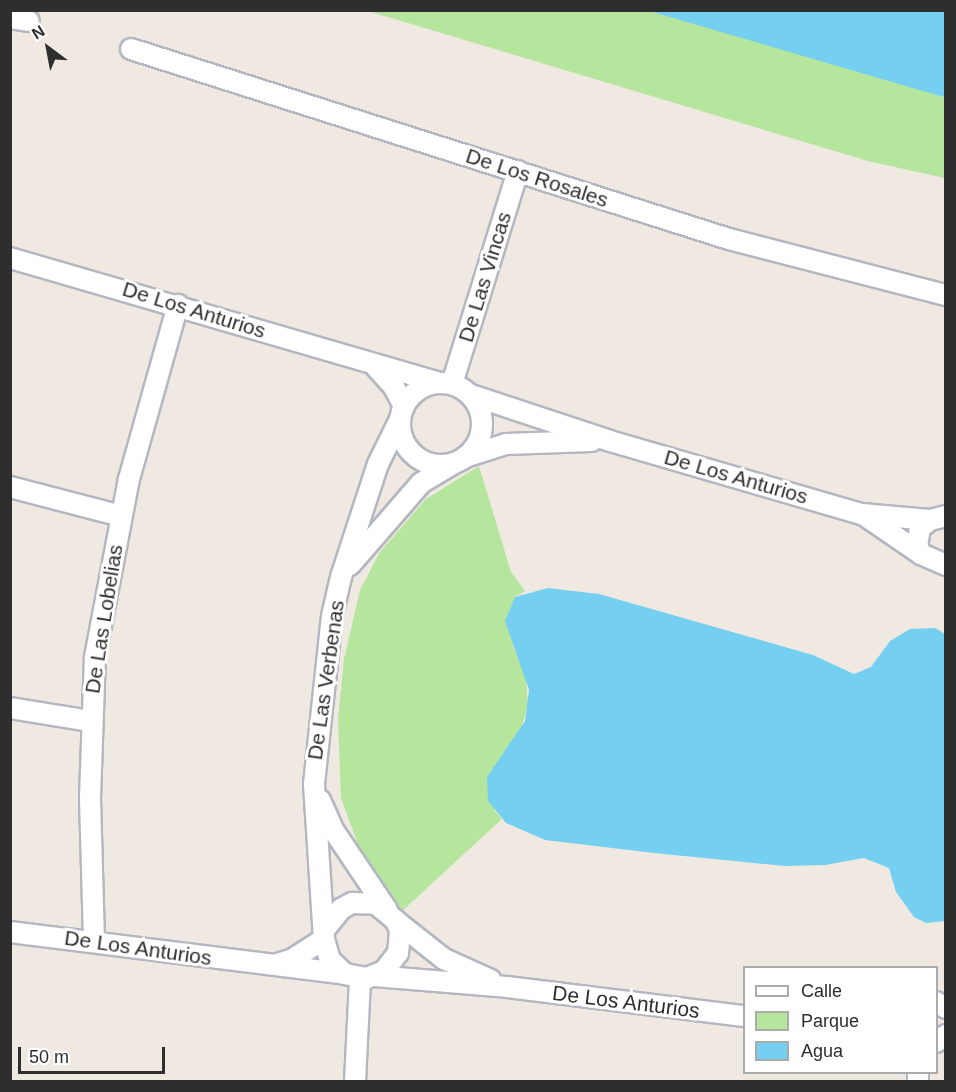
<!DOCTYPE html>
<style>
body{margin:0}
#map{position:relative;width:956px;height:1092px;overflow:hidden;background:#efe9e1;font-family:Helvetica,sans-serif}
div>[style]{position:absolute}
[style*='--x']{left:calc(var(--x)*1px);top:calc(var(--y)*1px);width:calc(var(--w)*1px);rotate:calc(var(--a)*1deg)}
.green>*{inset:0;background:#b6e59e}
.water>*{inset:0;background:#75cff0}
.roads{filter:drop-shadow(2px 0 #b4b7c1) drop-shadow(-2px 0 #b4b7c1) drop-shadow(0 2px #b4b7c1) drop-shadow(0 -2px #b4b7c1)}
.minor>*{height:20px;margin:-10px;padding:0 10px;transform-origin:10px;border-radius:10px;background:#fff}
.minor>.ring{margin:-10px;padding:0;box-sizing:content-box;background:none;border:20px solid #fff;border-radius:50%}
span{translate:-50% -50%;white-space:nowrap;text-align:center;line-height:1.15;-webkit-text-stroke:6px #fff;paint-order:stroke}
.street-label{font-size:21px;color:#2e2e2e}
.frame{position:absolute;inset:0;border:12px solid #2e2e2e;pointer-events:none}
.legend{position:absolute;left:743px;top:966px;width:195px;height:108px;box-sizing:border-box;background:#fff;border:2px solid #ababab;margin:0;padding:8px 10px;list-style:none;font-size:18px;color:#2e2e2e}
.legend li{display:flex;align-items:center;gap:12px;height:30px}
.legend b{width:30px;border:2px solid #ababab}
.north{position:absolute;left:18px;top:18px;width:60px;height:60px;-webkit-text-stroke:4px #fff;paint-order:stroke;rotate:328deg;font-size:16px;font-weight:700;line-height:24px;text-align:center;color:#2e2e2e}
.north::after{content:'';display:block;margin:auto;width:21px;height:27px;background:#2e2e2e;clip-path:polygon(50% 0,100% 100%,50% 72%,0 100%)}
.scale{position:absolute;left:18px;top:1047px;width:147px;height:27px;box-sizing:border-box;border:3px solid #2e2e2e;border-top:0;padding-left:8px;font-size:18px;line-height:21px;white-space:nowrap;color:#2e2e2e;-webkit-text-stroke:4px #fff;paint-order:stroke}
</style>
<div id="map">
<div class="green">
<div style="clip-path:polygon(368px 11px,649px 11px,752px 40px,945px 97px,945px 178px,868px 161px)"></div>
<div style="clip-path:polygon(479px 466px,511px 572px,525px 591px,515px 597px,513px 646px,526px 677px,528px 705px,520px 732px,487px 777px,495px 811px,502px 819px,401px 912px,383px 893px,365px 864px,341px 798px,338px 719px,344px 659px,360px 590px,380px 552px,426px 499px)"></div>
</div>
<div class="water">
<div style="clip-path:polygon(649px 11px,945px 11px,945px 97px,940px 96px)"></div>
<div style="clip-path:polygon(548px 588px,599px 594px,813px 655px,854px 674px,871px 667px,890px 641px,910px 629px,935px 628px,945px 634px,945px 921px,926px 923px,914px 917px,896px 892px,889px 868px,864px 858px,825px 865px,785px 866px,654px 853px,545px 840px,506px 823px,488px 801px,487px 777px,525px 721px,529px 690px,505px 621px,515px 597px)"></div>
</div>
<div class="roads">
<div class="minor">
<div style="--x:10;--y:18;--w:19;--a:9"></div>
<div style="--x:131;--y:49;--w:627;--a:17.63"></div>
<div style="--x:729;--y:239;--w:224;--a:14.5"></div>
<div style="--x:10;--y:258;--w:449;--a:16.2"></div>
<div style="--x:376;--y:367;--w:27;--a:48"></div>
<div style="--x:394;--y:387;--w:22;--a:63"></div>
<div class="ring" style="left:400px;top:383px;width:62px;height:62px"></div>
<div style="--x:452;--y:384;--w:223;--a:-72.8"></div>
<div style="--x:471;--y:395;--w:146;--a:18.3"></div>
<div style="--x:610;--y:441;--w:262;--a:16.2"></div>
<div style="--x:862;--y:514;--w:68;--a:5"></div>
<div style="--x:465;--y:457;--w:43;--a:-17.6"></div>
<div style="--x:506;--y:444;--w:86;--a:-2"></div>
<div style="--x:10;--y:487;--w:115;--a:14.6"></div>
<div style="--x:864;--y:515;--w:69;--a:34.4"></div>
<div style="--x:946;--y:516;--w:16;--a:166"></div>
<div style="--x:930;--y:520;--w:13;--a:141"></div>
<div style="--x:920;--y:528;--w:18;--a:99"></div>
<div style="--x:917;--y:546;--w:9;--a:63"></div>
<div style="--x:921;--y:554;--w:27;--a:24"></div>
<div style="--x:350;--y:565;--w:108;--a:-49.1"></div>
<div style="--x:421;--y:483;--w:39;--a:-31"></div>
<div style="--x:10;--y:708;--w:81;--a:9.2"></div>
<div style="--x:320;--y:800;--w:34;--a:66"></div>
<div style="--x:334;--y:831;--w:95;--a:56.1"></div>
<div style="--x:396;--y:921;--w:61;--a:38.4"></div>
<div style="--x:444;--y:959;--w:51;--a:24.1"></div>
<div style="--x:325;--y:929;--w:26;--a:-51"></div>
<div style="--x:341;--y:909;--w:13;--a:-29"></div>
<div style="--x:352;--y:903;--w:24;--a:2"></div>
<div style="--x:376;--y:904;--w:26;--a:40"></div>
<div style="--x:396;--y:921;--w:11;--a:68"></div>
<div style="--x:400;--y:931;--w:22;--a:95"></div>
<div style="--x:398;--y:953;--w:23;--a:128"></div>
<div style="--x:384;--y:971;--w:18;--a:158"></div>
<div style="--x:367;--y:978;--w:22;--a:-170"></div>
<div style="--x:345;--y:974;--w:21;--a:-137"></div>
<div style="--x:330;--y:960;--w:22;--a:-106"></div>
<div style="--x:324;--y:939;--w:155;--a:-93.7"></div>
<div style="--x:314;--y:784;--w:169;--a:-83.9"></div>
<div style="--x:332;--y:616;--w:40;--a:-77"></div>
<div style="--x:341;--y:577;--w:119;--a:-71.9"></div>
<div style="--x:378;--y:464;--w:50;--a:-63.9"></div>
<div style="--x:10;--y:932;--w:338;--a:7.1"></div>
<div style="--x:94;--y:941;--w:143;--a:-91.6"></div>
<div style="--x:90;--y:798;--w:141;--a:-88"></div>
<div style="--x:95;--y:657;--w:181;--a:-79.2"></div>
<div style="--x:129;--y:479;--w:181;--a:-74.3"></div>
<div style="--x:277;--y:964;--w:17;--a:-17"></div>
<div style="--x:293;--y:959;--w:37;--a:-33"></div>
<div style="--x:374;--y:976;--w:133;--a:4.7"></div>
<div style="--x:507;--y:987;--w:239;--a:7"></div>
<div style="--x:936;--y:1002;--w:12;--a:31"></div>
<div style="--x:936;--y:1042;--w:12;--a:-35"></div>
<div style="--x:355;--y:1082;--w:104;--a:-87.2"></div>
<div style="--x:918;--y:1082;--w:10;--a:-90"></div>
</div>
</div>
<div class="street-label">
<span style="left:537px;top:178px;rotate:18deg">De Los Rosales</span>
<span style="left:485px;top:277px;rotate:-73deg">De Las Vincas</span>
<span style="left:194px;top:310px;rotate:17deg">De Los Anturios</span>
<span style="left:736px;top:477px;rotate:16deg">De Los Anturios</span>
<span style="left:104px;top:619px;rotate:-81deg">De Las Lobelias</span>
<span style="left:326px;top:680px;rotate:-82deg">De Las Verbenas</span>
<span style="left:138px;top:948px;rotate:8deg">De Los Anturios</span>
<span style="left:626px;top:1002px;rotate:7deg">De Los Anturios</span>
</div>
<div class="frame"></div>
<ul class="legend">
<li><b style="height:8px;background:#fff"></b>Calle</li>
<li><b style="height:16px;background:#b6e59e"></b>Parque</li>
<li><b style="height:16px;background:#75cff0"></b>Agua</li>
</ul>
<div class="north">N</div>
<div class="scale">50 m</div>
</div>
